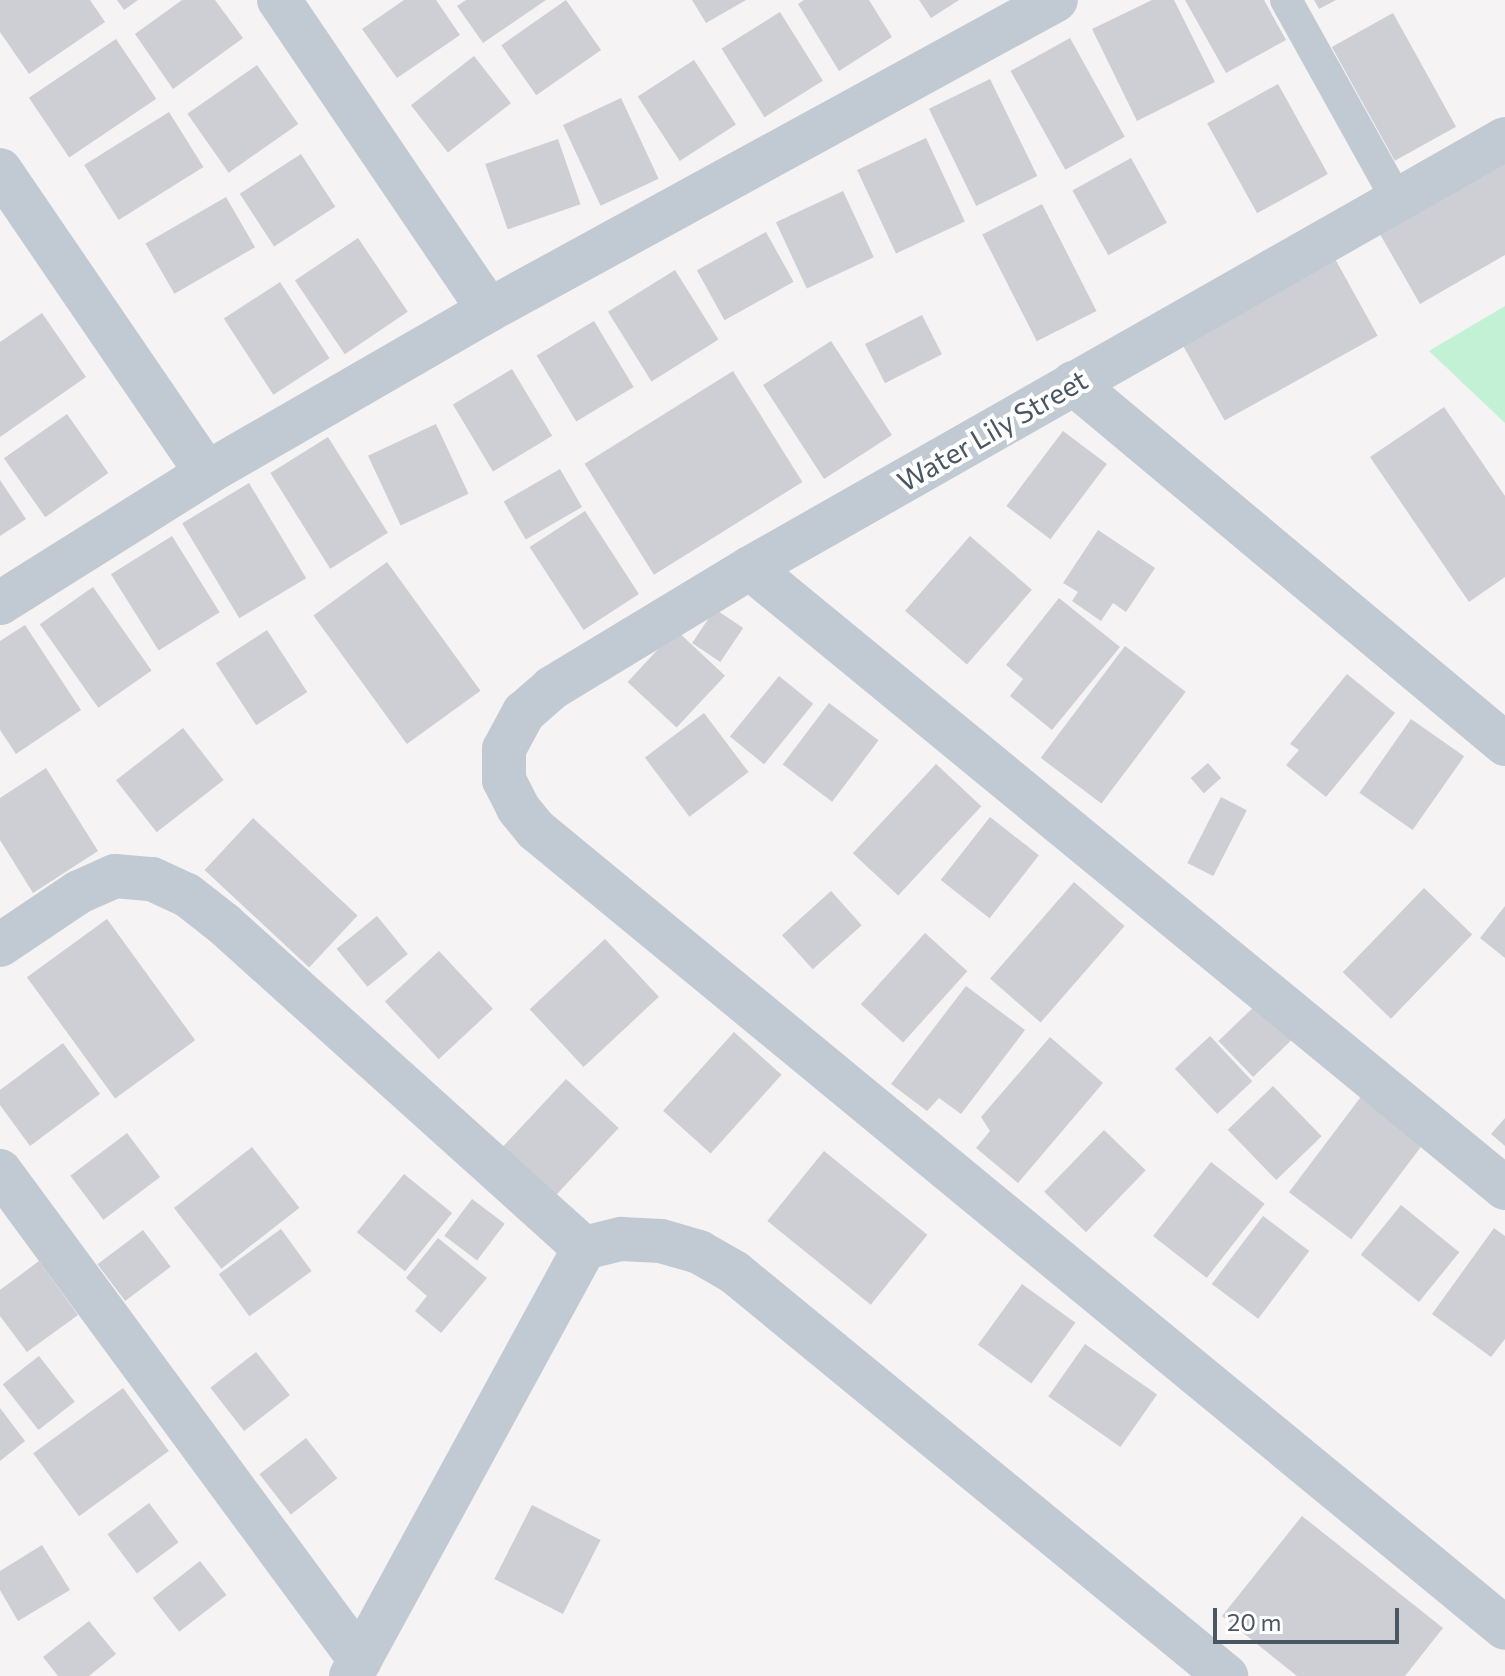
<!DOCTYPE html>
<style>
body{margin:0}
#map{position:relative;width:1505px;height:1676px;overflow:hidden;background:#f5f3f3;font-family:Commissioner,sans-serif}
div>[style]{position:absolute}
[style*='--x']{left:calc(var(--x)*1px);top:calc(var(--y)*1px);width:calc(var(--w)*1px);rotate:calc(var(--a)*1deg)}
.green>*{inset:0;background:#c3f1d5}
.building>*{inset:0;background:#cdcfd5;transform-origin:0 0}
.lane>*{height:32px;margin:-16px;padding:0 16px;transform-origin:16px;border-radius:16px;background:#c1cad2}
.street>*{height:44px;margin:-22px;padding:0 22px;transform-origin:22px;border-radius:22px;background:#c1cad2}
span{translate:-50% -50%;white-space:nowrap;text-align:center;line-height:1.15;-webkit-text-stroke:8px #fff;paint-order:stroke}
.street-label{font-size:28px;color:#4a5661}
.scale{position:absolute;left:1213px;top:1608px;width:186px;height:36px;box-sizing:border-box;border:4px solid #4a5661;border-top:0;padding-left:10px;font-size:24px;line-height:28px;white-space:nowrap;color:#4a5661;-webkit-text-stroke:6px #fff;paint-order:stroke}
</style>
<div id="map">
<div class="green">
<div style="clip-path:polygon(1505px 306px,1505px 423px,1429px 351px)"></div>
</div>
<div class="building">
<div style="clip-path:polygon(0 0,90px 0,105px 22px,29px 74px,0 32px)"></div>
<div style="clip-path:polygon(117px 0,138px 0,124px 10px)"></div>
<div style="clip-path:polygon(182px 0,215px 0,243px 38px,173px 89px,135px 34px)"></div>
<div style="clip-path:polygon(404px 0,436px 0,460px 35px,397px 78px,362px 29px)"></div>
<div style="clip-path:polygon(466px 0,546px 0,483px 43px,457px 6px)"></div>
<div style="left:566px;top:0;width:61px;height:79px;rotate:55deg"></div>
<div style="clip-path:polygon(692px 0,746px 0,706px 23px)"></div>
<div style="clip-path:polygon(804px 0,869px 0,892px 37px,839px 71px,798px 4px)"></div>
<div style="clip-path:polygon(919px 0,959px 0,931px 18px)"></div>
<div style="clip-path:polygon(1152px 0,1174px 0,1215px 82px,1137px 121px,1092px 29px)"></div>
<div style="clip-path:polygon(1185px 0,1264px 0,1286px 40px,1226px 73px)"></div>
<div style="clip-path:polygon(1314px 0,1336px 0,1319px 9px)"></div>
<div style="left:780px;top:12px;width:81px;height:69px;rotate:58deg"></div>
<div style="left:1393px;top:13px;width:130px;height:70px;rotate:61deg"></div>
<div style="left:1070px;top:38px;width:113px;height:68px;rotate:61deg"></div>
<div style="left:116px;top:39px;width:72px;height:105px;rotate:56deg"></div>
<div style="left:474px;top:56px;width:60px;height:80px;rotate:52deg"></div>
<div style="left:694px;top:60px;width:77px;height:67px;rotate:57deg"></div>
<div style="left:257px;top:65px;width:72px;height:85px;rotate:55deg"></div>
<div style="left:990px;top:79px;width:108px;height:68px;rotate:64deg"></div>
<div style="left:1278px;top:84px;width:103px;height:81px;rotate:61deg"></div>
<div style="left:621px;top:98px;width:89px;height:64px;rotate:65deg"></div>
<div style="left:169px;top:112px;width:65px;height:100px;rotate:58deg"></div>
<div style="left:926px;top:138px;width:92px;height:76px;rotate:65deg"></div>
<div style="left:558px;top:139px;width:69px;height:77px;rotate:71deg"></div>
<div style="left:301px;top:154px;width:63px;height:73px;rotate:57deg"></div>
<div style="clip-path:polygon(1505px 156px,1505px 255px,1420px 304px,1377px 229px)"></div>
<div style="left:1131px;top:158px;width:74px;height:67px;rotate:61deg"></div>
<div style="left:843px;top:191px;width:73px;height:74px;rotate:65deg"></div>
<div style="left:226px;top:197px;width:58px;height:93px;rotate:60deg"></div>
<div style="left:1042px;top:204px;width:120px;height:67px;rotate:63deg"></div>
<div style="left:766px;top:232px;width:57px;height:79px;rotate:61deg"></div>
<div style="left:358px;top:238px;width:89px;height:76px;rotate:56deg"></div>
<div style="left:1334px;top:257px;width:90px;height:175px;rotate:61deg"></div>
<div style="left:675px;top:270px;width:82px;height:79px;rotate:58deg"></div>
<div style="left:280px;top:282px;width:91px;height:67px;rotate:57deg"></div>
<div style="clip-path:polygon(42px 313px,86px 377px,0 437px,0 342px)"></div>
<div style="left:922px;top:315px;width:44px;height:64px;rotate:63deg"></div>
<div style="left:594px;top:321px;width:77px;height:67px;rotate:59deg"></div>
<div style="left:831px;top:341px;width:112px;height:81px;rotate:57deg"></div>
<div style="left:512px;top:369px;width:78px;height:69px;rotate:59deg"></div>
<div style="left:733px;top:371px;width:131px;height:175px;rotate:58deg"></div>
<div style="clip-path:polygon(1444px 407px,1505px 496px,1505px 577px,1469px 602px,1370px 457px)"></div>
<div style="left:67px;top:414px;width:72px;height:77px;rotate:55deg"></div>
<div style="left:436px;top:424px;width:77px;height:75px;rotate:65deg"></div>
<div style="left:1063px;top:431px;width:55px;height:94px;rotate:37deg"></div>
<div style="left:328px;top:437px;width:113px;height:68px;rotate:58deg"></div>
<div style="left:560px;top:469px;width:44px;height:65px;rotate:60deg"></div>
<div style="clip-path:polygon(0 480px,26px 519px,0 536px)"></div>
<div style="left:249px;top:483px;width:111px;height:78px;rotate:59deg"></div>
<div style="left:585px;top:511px;width:99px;height:66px;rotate:57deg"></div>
<div style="clip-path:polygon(1098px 530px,1155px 568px,1126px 612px,1113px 603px,1101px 621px,1072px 601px,1078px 592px,1063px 583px)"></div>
<div style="left:172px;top:536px;width:90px;height:72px;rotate:58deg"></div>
<div style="left:970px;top:536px;width:82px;height:99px;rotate:41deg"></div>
<div style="left:387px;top:562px;width:159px;height:91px;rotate:54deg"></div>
<div style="left:93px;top:587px;width:102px;height:65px;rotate:55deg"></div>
<div style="clip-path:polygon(1059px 598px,1120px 647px,1052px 730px,1010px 696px,1023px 679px,1006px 665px)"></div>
<div style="left:715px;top:609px;width:34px;height:41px;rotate:34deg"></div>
<div style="clip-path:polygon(25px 625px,81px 710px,16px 754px,0 730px,0 641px)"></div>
<div style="left:267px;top:630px;width:74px;height:61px;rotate:57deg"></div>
<div style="left:676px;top:630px;width:67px;height:71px;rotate:43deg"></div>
<div style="left:1125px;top:646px;width:76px;height:140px;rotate:37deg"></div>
<div style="clip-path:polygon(1347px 674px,1395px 713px,1326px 797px,1286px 765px,1299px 750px,1290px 744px)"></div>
<div style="left:779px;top:676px;width:44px;height:78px;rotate:39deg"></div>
<div style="left:829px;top:703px;width:62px;height:77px;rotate:37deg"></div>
<div style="left:704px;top:713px;width:74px;height:74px;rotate:53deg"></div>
<div style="left:1411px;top:719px;width:65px;height:90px;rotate:35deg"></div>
<div style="left:183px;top:728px;width:66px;height:85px;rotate:52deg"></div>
<div style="left:1208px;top:763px;width:20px;height:23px;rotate:49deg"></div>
<div style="left:936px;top:764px;width:62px;height:122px;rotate:43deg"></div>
<div style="clip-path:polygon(46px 768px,98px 851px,33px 893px,0 840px,0 798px)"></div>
<div style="left:1221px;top:797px;width:29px;height:74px;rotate:27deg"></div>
<div style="left:990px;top:817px;width:62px;height:80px;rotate:38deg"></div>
<div style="left:253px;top:818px;width:143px;height:71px;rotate:43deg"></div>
<div style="left:1074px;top:882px;width:67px;height:128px;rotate:41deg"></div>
<div style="left:1424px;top:888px;width:67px;height:117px;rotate:44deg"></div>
<div style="left:831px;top:891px;width:46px;height:66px;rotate:48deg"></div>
<div style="clip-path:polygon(1505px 906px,1505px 958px,1480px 938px)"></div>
<div style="left:377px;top:916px;width:49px;height:52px;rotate:51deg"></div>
<div style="left:107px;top:919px;width:150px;height:99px;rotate:54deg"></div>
<div style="left:925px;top:933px;width:57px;height:96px;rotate:42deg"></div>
<div style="left:605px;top:939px;width:79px;height:103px;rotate:47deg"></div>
<div style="left:439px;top:951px;width:79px;height:74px;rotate:47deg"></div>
<div style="clip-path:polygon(966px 986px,1025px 1030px,961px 1114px,939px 1098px,927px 1111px,891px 1084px)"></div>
<div style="left:1263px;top:998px;width:50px;height:62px;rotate:46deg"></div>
<div style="left:734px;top:1032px;width:64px;height:106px;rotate:42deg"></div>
<div style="left:1210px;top:1036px;width:62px;height:48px;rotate:47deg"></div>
<div style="clip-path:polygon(1050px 1037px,1103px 1083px,1018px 1183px,976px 1148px,990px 1131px,981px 1117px)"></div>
<div style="clip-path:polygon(63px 1043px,100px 1094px,30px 1146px,0 1105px,0 1090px)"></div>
<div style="left:566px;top:1079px;width:72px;height:93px;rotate:43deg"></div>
<div style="left:1273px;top:1086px;width:70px;height:63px;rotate:46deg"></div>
<div style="left:1366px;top:1090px;width:78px;height:128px;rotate:37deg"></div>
<div style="clip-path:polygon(1505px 1118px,1505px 1146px,1491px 1134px)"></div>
<div style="left:1104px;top:1130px;width:58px;height:86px;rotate:44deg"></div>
<div style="left:127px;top:1133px;width:55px;height:71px;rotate:53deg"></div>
<div style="left:252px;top:1147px;width:77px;height:99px;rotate:52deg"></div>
<div style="left:824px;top:1151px;width:133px;height:90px;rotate:39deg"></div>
<div style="left:1211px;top:1162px;width:68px;height:94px;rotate:38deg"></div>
<div style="left:404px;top:1174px;width:62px;height:75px;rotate:39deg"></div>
<div style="left:472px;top:1199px;width:41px;height:46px;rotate:37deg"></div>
<div style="left:1401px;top:1205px;width:75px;height:64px;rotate:39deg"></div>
<div style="left:1263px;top:1216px;width:58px;height:85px;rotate:37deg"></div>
<div style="clip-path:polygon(1494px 1228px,1505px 1236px,1505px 1339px,1491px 1357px,1432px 1314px)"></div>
<div style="left:281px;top:1229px;width:52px;height:77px;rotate:54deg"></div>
<div style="left:143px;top:1230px;width:46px;height:57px;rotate:53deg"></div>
<div style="clip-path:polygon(438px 1238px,487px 1278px,441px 1333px,415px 1311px,427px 1296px,406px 1278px)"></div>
<div style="clip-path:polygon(39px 1261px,78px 1315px,27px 1352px,0 1316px,0 1290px)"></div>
<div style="left:1022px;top:1284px;width:66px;height:75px;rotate:36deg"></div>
<div style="left:1085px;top:1344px;width:88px;height:64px;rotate:35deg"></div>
<div style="left:256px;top:1352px;width:55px;height:58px;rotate:52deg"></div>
<div style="left:39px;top:1356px;width:58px;height:46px;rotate:52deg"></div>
<div style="left:123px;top:1388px;width:78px;height:111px;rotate:54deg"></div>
<div style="clip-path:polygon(0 1408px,25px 1441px,0 1461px)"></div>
<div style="left:306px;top:1438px;width:51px;height:59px;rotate:52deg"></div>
<div style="left:149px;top:1503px;width:49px;height:52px;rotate:53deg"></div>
<div style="left:532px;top:1505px;width:77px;height:83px;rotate:27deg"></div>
<div style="clip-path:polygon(1302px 1516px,1443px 1628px,1405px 1676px,1297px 1676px,1222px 1616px)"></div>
<div style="clip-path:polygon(42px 1545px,70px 1590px,18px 1621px,0 1590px,0 1571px)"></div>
<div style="left:200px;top:1561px;width:43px;height:60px;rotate:52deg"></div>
<div style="clip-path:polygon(89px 1621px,116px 1654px,89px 1676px,58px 1676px,43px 1657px)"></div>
</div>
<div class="lane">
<div style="--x:1286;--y:0;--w:230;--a:60.9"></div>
</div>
<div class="street">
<div style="--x:279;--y:0;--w:374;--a:55.9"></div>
<div style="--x:1505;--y:139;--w:868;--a:150.39"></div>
<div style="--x:750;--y:568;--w:232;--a:148.8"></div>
<div style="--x:552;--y:688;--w:37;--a:139"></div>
<div style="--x:524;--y:712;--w:42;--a:118.4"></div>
<div style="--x:504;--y:749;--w:31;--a:90"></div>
<div style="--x:504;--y:780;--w:31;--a:63"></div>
<div style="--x:518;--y:808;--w:28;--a:51"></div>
<div style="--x:536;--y:830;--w:1255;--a:39.47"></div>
<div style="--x:0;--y:170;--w:367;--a:55.7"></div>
<div style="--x:1073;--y:383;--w:563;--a:39.88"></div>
<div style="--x:750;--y:568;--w:977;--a:39.39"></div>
<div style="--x:0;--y:603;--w:244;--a:-32.1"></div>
<div style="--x:207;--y:473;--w:326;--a:-30"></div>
<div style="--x:489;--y:310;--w:646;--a:-28.67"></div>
<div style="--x:0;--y:945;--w:95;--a:-33.9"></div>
<div style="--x:79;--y:892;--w:39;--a:-24"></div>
<div style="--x:115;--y:876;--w:37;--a:5"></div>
<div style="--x:152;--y:879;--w:38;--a:25"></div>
<div style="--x:187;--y:895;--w:47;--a:38.1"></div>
<div style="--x:224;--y:924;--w:484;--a:42"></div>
<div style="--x:0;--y:1171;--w:607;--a:53.64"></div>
<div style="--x:351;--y:1676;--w:487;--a:-61.4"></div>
<div style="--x:584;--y:1248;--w:38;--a:-14"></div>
<div style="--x:621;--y:1239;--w:40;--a:2.9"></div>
<div style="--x:661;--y:1241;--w:40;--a:16"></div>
<div style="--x:699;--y:1252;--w:40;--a:29.7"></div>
<div style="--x:734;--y:1272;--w:637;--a:39.39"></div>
</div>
<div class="street-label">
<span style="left:992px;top:430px;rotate:-30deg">Water Lily Street</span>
</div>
<div class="scale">20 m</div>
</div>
